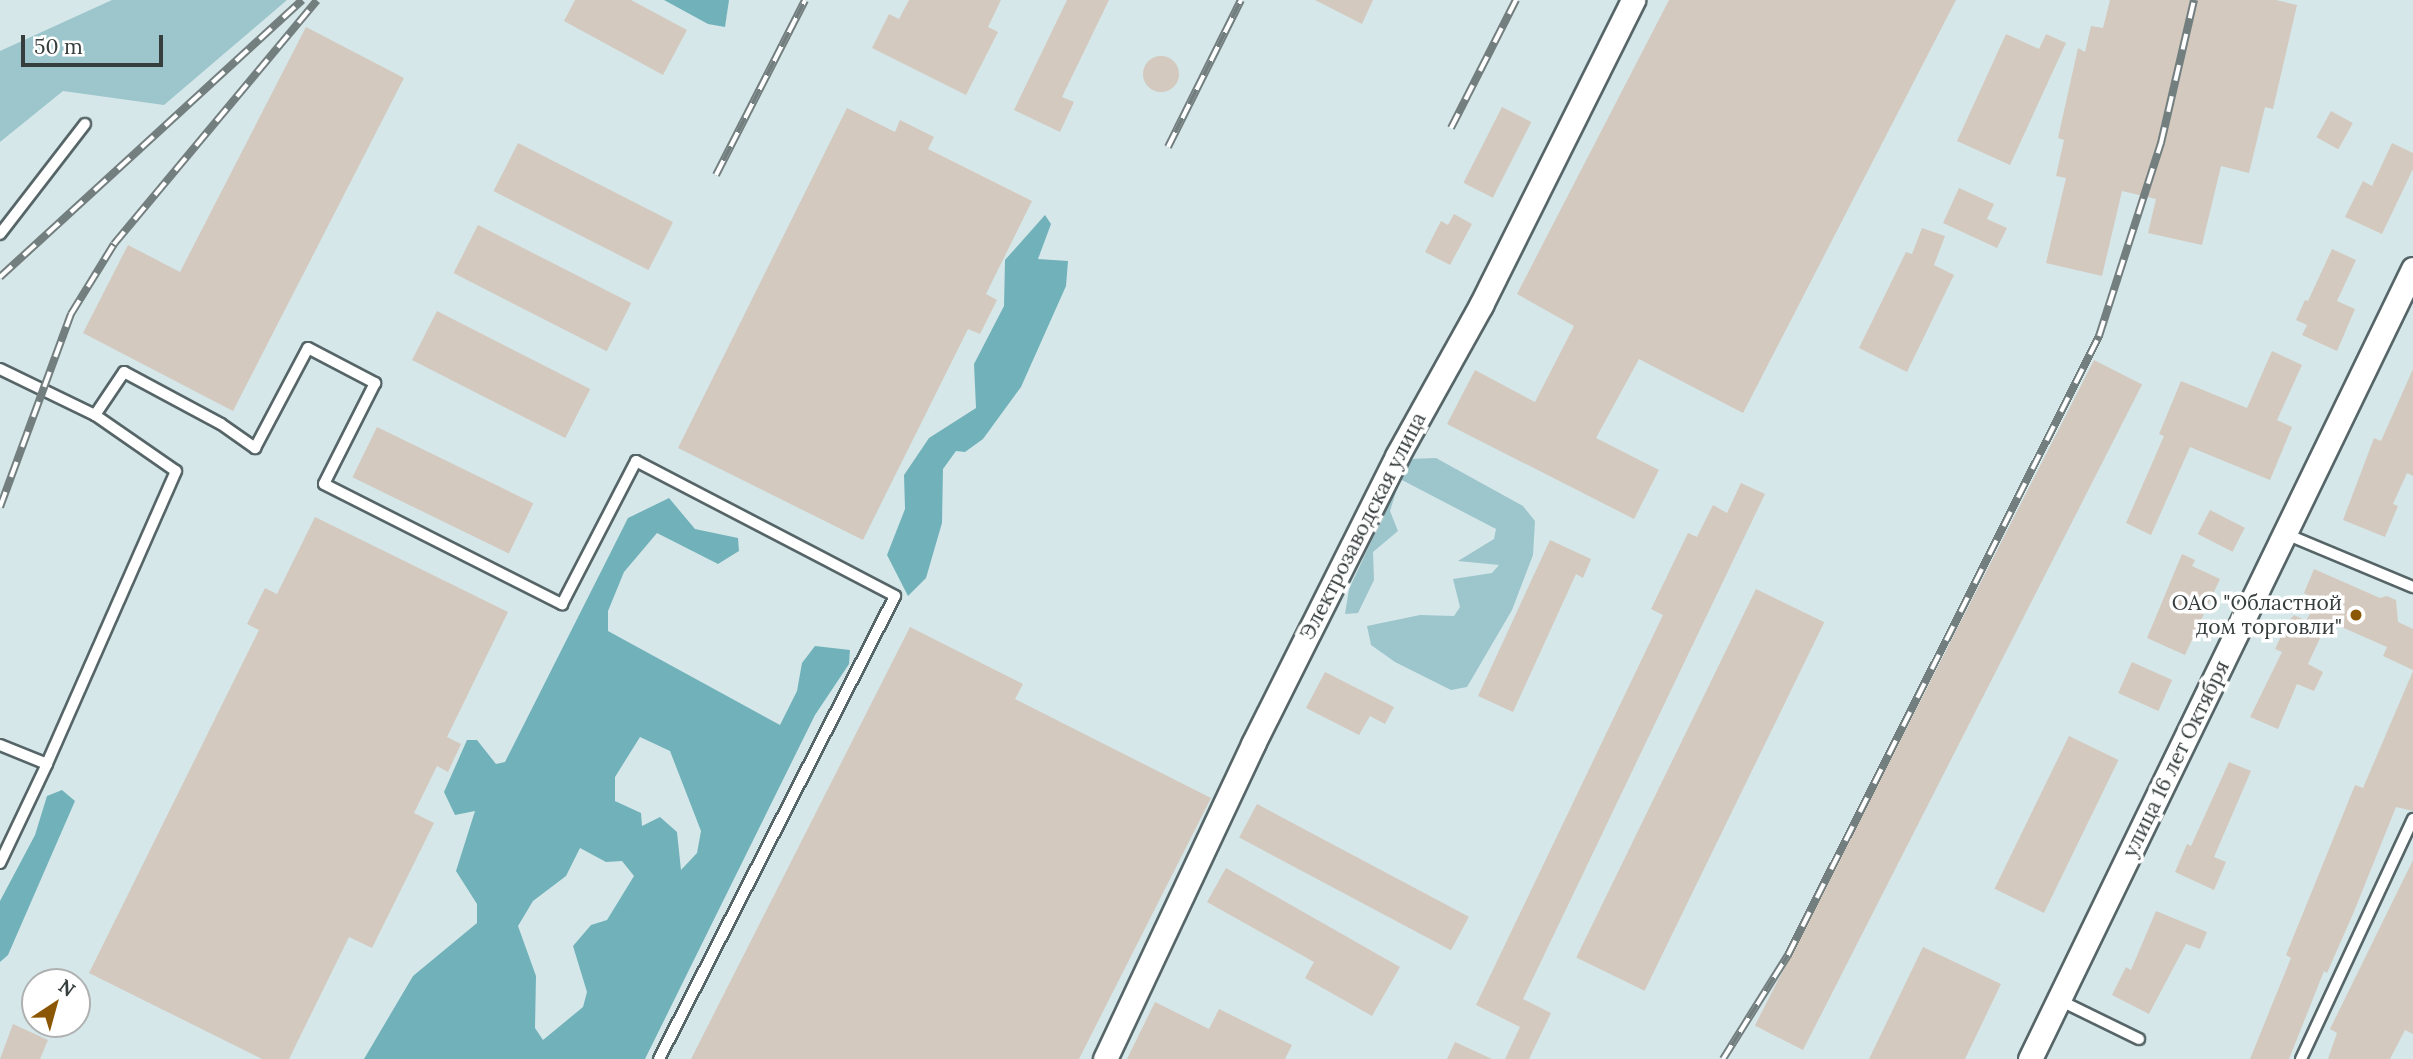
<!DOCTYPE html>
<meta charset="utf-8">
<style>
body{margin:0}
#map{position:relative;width:2413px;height:1059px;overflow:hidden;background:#d6e7ea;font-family:Lora,serif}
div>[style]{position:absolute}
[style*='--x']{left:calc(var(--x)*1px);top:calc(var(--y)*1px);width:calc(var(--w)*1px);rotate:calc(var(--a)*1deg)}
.green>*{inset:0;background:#9cc6cc}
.forest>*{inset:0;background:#71b2ba}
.building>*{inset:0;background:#d3c9be;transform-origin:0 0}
.round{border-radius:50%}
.roads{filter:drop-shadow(2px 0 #566567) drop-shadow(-2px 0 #566567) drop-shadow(0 2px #566567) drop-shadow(0 -2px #566567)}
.lane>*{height:10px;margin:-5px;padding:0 5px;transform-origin:5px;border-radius:5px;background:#fff}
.street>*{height:23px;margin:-11.5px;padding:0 11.5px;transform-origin:11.5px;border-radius:11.5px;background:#fff}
.rail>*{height:8px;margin-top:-4px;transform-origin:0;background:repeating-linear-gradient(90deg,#fff 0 16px,#737e7f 0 32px);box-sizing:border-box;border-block:2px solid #737e7f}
.dots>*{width:19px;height:19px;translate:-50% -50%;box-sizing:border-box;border:4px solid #fff;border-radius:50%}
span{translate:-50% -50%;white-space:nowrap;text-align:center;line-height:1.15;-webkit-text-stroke:7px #fff;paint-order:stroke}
.street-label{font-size:21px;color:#363d3d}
.poi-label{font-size:21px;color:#363d3d}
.right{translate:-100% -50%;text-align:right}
.north{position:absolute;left:21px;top:968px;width:70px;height:70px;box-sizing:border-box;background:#fff;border:2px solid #afb1b1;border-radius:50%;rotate:36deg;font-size:19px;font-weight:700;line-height:28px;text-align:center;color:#363d3d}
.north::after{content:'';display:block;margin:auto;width:24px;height:32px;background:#8b5704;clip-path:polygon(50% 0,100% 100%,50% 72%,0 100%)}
.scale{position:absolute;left:21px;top:35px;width:142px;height:32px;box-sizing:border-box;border:4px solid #363d3d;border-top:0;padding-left:9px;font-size:21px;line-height:24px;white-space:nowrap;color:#363d3d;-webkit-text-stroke:5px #fff;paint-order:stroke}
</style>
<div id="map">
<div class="green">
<div style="clip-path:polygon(112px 0,287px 0,164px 105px,63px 91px,0 142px,0 51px)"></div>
<div style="clip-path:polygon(1436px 458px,1523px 506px,1535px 521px,1533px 555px,1512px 610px,1467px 687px,1451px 690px,1395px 662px,1371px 645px,1367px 626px,1420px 615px,1454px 616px,1460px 607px,1453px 579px,1492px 573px,1499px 565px,1458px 561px,1494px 539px,1496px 529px,1400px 479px,1390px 511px,1398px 531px,1373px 552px,1374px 580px,1358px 613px,1345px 614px,1349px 589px,1378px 527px,1387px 483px,1409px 459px)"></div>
</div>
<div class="forest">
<div style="clip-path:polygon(664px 0,729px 0,725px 27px,708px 24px)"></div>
<div style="clip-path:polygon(1045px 215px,1051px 224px,1038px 259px,1068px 261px,1066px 286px,1021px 387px,983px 439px,965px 452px,956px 451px,943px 469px,942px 523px,926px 578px,908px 596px,887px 555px,905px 509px,904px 475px,929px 438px,976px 408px,974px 364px,1004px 306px,1005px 260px)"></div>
<div style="clip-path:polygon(evenodd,669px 498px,695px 529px,738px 538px,739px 551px,718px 564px,657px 533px,624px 572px,608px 611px,608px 631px,780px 725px,797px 691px,802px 663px,815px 646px,850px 650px,849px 664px,815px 715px,645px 1059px,364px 1059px,413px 976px,477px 923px,477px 904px,456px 871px,475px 811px,455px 815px,444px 792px,467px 740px,477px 740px,496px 764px,505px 762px,628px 518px,669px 498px,640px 737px,670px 751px,701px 831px,697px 853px,681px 870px,677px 832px,660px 817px,642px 826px,641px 813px,615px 801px,615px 777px,640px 737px,669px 498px,580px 848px,606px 862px,622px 861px,634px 876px,607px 920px,591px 925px,573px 946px,587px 992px,583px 1007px,543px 1040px,535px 1028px,536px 976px,518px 926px,533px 901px,566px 876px,580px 848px)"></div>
<div style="clip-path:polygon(62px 790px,75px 801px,8px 955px,0 962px,0 901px,35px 835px,47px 796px)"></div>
</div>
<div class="building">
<div style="clip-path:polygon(575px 0,631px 0,687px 30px,663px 75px,564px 21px)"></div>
<div style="clip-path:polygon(909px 0,1001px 0,988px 27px,998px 32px,966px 95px,872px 48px,889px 14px,899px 19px)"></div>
<div style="clip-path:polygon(1067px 0,1109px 0,1062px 97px,1074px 102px,1060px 132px,1014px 110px)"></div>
<div style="clip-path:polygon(1315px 0,1373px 0,1362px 24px)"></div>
<div style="clip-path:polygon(1669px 0,1956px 0,1743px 413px,1639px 359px,1596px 438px,1659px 470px,1634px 519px,1447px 424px,1475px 370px,1535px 402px,1574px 326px,1517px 294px)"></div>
<div style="clip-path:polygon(2110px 0,2276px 0,2297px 5px,2273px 109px,2265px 107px,2249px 173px,2221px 166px,2202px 245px,2148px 233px,2156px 199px,2122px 191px,2102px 276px,2046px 263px,2066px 178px,2056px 176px,2064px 140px,2058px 138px,2078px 48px,2085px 52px,2091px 26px,2103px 28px)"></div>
<div style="clip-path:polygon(306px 27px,404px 78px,233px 411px,83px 333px,128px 245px,180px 272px)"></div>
<div style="clip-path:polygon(2006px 34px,2039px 49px,2046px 34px,2066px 43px,2010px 165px,1957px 141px)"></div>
<div class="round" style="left:1143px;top:56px;width:36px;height:36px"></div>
<div style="left:1502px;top:107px;width:33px;height:85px;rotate:27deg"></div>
<div style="clip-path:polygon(847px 108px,895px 132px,900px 120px,934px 137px,928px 149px,1032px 201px,986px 294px,997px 300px,980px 334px,968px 329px,863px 540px,678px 448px)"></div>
<div style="left:2331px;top:111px;width:25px;height:30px;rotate:29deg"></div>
<div style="left:518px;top:143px;width:174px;height:54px;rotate:27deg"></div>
<div style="clip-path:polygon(2392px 143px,2413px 153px,2413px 169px,2382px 234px,2345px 217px,2363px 181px,2372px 186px)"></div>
<div style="clip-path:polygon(1959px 188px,1994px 204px,1987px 219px,2007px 228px,1997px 248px,1943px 223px)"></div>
<div style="clip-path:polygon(1454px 214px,1472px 224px,1450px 265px,1425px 252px,1441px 221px,1448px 225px)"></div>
<div style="left:478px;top:225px;width:172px;height:54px;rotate:27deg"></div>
<div style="clip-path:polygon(1922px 228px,1945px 236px,1934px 265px,1954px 275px,1907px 372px,1859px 348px,1906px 252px,1912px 254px)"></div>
<div style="clip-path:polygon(2332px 249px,2356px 260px,2337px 301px,2355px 309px,2337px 351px,2302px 335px,2307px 325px,2296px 320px,2305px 300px,2308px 301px)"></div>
<div style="left:437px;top:311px;width:172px;height:55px;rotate:27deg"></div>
<div style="clip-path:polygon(2272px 351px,2302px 365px,2277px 420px,2292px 427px,2270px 480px,2190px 447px,2151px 535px,2126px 523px,2164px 436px,2159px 434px,2181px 381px,2247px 408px)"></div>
<div style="left:2094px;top:360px;width:54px;height:747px;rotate:27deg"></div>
<div style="clip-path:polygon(2413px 369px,2413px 476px,2407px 473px,2393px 504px,2398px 506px,2385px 537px,2343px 520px,2374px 438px,2381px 441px)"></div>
<div style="left:377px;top:427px;width:174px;height:56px;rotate:26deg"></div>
<div style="clip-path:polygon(1741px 483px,1765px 494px,1523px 999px,1551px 1013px,1529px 1059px,1505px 1059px,1520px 1027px,1476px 1005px,1663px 615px,1651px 609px,1688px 533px,1697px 537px,1713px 505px,1727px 513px)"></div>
<div style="left:2210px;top:510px;width:39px;height:27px;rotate:27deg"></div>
<div style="clip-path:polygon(315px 517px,508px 612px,447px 737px,461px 744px,448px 772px,437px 766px,414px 813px,434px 823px,372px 948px,349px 937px,289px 1059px,262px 1059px,89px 973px,259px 630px,247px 624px,265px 588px,277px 594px)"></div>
<div style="clip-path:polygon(1550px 540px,1591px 559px,1583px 578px,1576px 574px,1513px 712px,1478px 696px)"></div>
<div style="clip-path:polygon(2182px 554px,2195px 560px,2192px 566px,2220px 579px,2185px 655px,2147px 638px)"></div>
<div style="clip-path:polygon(2314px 569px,2380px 598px,2387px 596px,2396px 600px,2398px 622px,2413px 629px,2413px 670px,2383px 656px,2387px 647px,2328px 621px,2308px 664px,2323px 672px,2314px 691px,2297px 684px,2278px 729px,2250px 717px,2282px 652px,2275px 649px,2288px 622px,2294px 615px,2306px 621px,2317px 600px,2304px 593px)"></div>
<div style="left:1756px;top:589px;width:76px;height:410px;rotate:26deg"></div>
<div style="clip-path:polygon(910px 627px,1023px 684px,1015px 699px,1211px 798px,1079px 1059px,691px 1059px)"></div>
<div style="left:2132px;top:662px;width:44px;height:34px;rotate:24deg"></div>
<div style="clip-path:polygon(2413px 671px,2413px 811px,2396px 807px,2353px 914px,2327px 973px,2324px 971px,2289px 1059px,2250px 1059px,2291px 958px,2286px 955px,2355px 785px,2363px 788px)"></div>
<div style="clip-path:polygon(1325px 672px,1394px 707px,1385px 724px,1370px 716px,1359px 735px,1306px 708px)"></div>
<div style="left:2069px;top:736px;width:55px;height:170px;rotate:26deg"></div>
<div style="clip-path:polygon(2229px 762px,2251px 771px,2214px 857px,2226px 862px,2214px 890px,2175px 872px,2187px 844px,2191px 846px)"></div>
<div style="left:1257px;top:804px;width:240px;height:38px;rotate:28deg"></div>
<div style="clip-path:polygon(2413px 860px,2413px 1034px,2405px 1030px,2390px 1059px,2328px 1059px,2337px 1033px,2330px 1029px)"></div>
<div style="clip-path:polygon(1226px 868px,1400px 967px,1372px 1016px,1305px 978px,1314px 962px,1207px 902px)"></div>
<div style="clip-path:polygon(2156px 911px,2207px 932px,2200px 949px,2186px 944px,2149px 1014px,2112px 995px,2126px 967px,2131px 970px)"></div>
<div style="clip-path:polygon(1923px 947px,2001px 984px,1965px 1059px,1869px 1059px)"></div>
<div style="clip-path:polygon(1155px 1002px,1209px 1029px,1219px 1009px,1292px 1045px,1285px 1059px,1127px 1059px)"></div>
<div style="clip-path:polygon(13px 1024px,48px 1040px,40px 1059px,0 1059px)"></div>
<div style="clip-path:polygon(1455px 1042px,1492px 1059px,1447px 1059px)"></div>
</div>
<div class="roads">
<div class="lane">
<div style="--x:0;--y:234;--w:139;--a:-52.3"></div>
<div style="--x:0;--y:369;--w:106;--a:25.8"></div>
<div style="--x:95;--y:415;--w:98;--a:34.7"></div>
<div style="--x:176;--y:471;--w:320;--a:113.8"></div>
<div style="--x:47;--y:764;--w:51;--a:-158"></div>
<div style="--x:95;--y:415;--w:52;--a:-56"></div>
<div style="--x:124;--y:372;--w:110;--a:28.2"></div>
<div style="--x:221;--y:424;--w:42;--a:35.2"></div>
<div style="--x:255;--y:448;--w:113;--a:-62.1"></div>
<div style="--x:308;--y:348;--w:76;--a:27.6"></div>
<div style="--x:375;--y:383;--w:113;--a:116.8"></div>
<div style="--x:324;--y:484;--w:267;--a:26.8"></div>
<div style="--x:562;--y:604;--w:161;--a:-62.6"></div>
<div style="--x:636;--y:461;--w:292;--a:27.5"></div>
<div style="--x:895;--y:596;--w:520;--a:117.01"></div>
<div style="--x:2286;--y:534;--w:138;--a:22.7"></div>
<div style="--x:0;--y:863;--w:110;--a:-64.6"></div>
<div style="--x:2059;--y:1000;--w:89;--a:26"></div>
<div style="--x:2301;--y:1059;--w:265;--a:-65"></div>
</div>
<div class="street">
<div style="--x:1105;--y:1059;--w:348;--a:-64.8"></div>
<div style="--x:1253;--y:744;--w:322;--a:-63.4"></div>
<div style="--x:1397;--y:456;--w:173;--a:-60.9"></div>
<div style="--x:1481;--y:305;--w:341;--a:-63.5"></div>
<div style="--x:2030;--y:1059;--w:878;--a:-64.14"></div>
</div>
</div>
<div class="rail">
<div style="--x:1451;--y:128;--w:144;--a:-63.1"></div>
<div style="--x:1168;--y:147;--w:164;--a:-63.6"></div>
<div style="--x:716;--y:175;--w:196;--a:-63"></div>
<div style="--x:0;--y:277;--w:410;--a:-42.5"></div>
<div style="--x:0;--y:507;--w:206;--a:-69.8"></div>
<div style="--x:71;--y:314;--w:82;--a:-58.4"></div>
<div style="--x:114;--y:244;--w:317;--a:-50.2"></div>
<div style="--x:1723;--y:1059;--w:123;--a:-58"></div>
<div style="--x:1788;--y:955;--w:693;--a:-63.32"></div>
<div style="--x:2099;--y:336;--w:203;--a:-72.2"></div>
<div style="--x:2161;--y:143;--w:147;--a:-77"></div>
</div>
<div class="dots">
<div style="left:2356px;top:615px;background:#8b5704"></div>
</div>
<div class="street-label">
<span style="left:1363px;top:526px;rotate:-63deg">Электрозаводская улица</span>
<span style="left:2176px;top:759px;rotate:-64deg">улица 16 лет Октября</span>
</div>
<div class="poi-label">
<span class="right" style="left:2342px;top:615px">ОАО "Областной<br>дом торговли"</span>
</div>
<div class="north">N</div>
<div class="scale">50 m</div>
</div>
